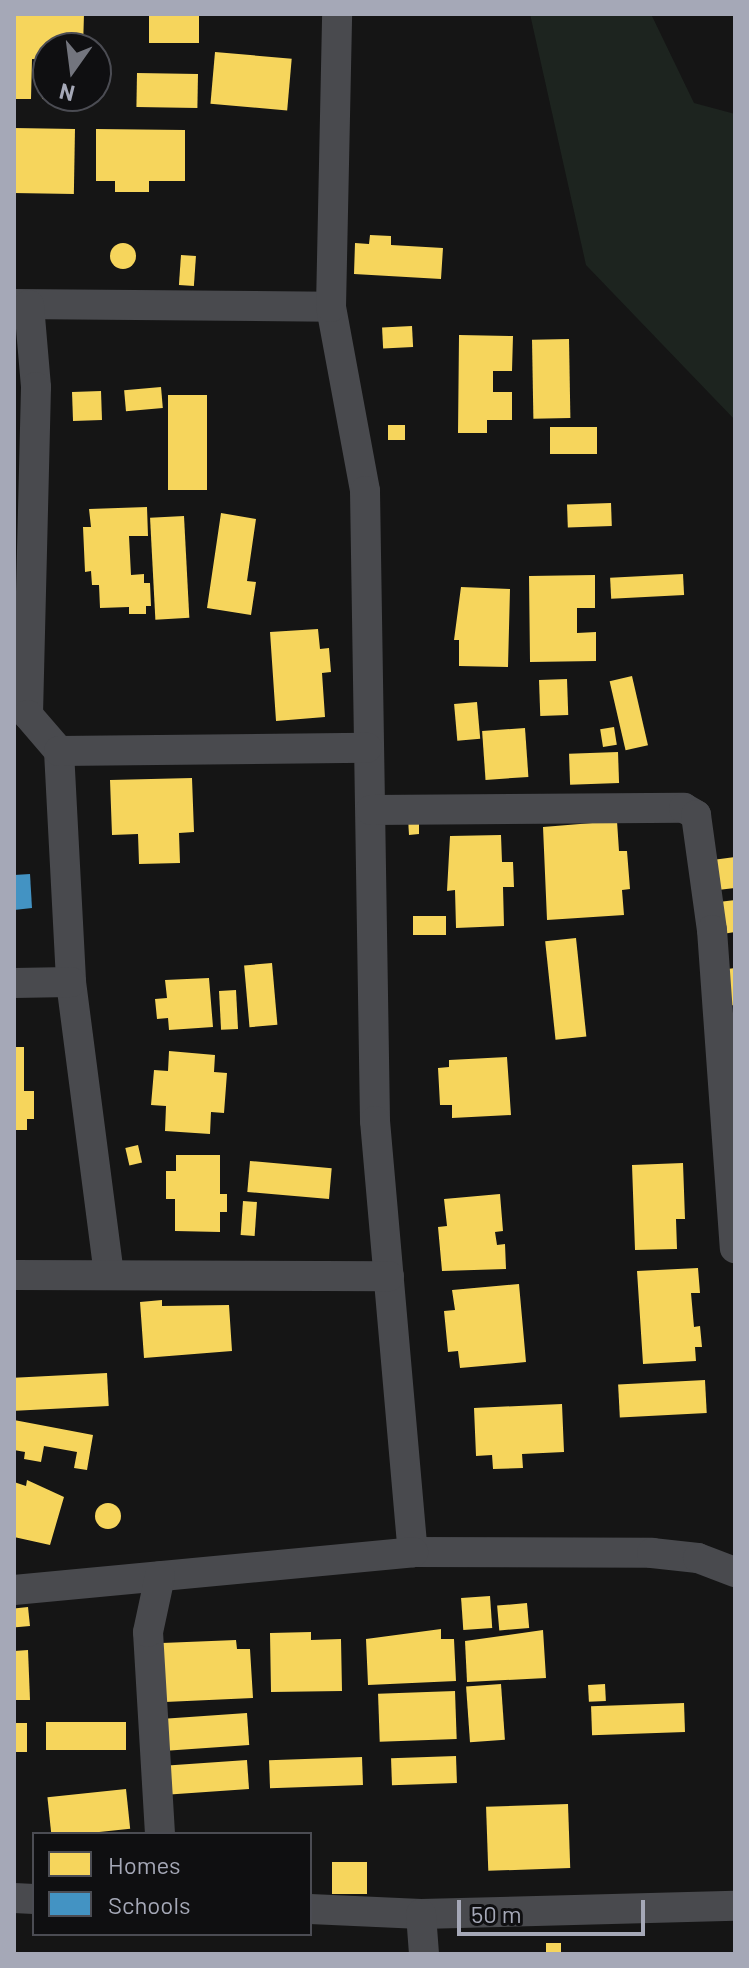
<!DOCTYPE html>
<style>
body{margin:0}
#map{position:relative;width:749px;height:1968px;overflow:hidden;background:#151515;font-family:Barlow,sans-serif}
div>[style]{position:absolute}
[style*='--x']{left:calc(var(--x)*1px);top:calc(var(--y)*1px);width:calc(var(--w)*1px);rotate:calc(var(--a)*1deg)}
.green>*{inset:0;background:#1d241f}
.homes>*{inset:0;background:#f6d55c;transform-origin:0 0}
.round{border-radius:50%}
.schools>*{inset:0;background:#4393c3}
.minor>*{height:30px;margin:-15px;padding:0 15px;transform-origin:15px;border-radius:15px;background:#494a4e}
span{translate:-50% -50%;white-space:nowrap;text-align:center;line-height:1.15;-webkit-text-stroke:8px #0f0f11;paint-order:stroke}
.frame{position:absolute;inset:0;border:16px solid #a5a8b7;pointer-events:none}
.legend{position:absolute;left:32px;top:1832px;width:280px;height:104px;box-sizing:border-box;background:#0f0f11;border:2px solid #4b4c53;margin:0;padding:10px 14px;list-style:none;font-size:24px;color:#a5a8b7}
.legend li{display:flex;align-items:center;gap:16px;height:40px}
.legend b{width:40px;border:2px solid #4b4c53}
.north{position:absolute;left:32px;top:32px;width:80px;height:80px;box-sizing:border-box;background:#0f0f11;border:2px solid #4b4c53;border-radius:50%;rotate:194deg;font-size:22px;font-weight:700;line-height:32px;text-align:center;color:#a5a8b7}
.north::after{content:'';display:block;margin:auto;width:28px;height:36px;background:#73757e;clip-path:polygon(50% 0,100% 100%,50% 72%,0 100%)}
.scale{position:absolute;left:457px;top:1900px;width:188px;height:36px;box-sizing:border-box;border:4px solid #a5a8b7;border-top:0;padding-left:10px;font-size:24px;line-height:28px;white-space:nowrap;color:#a5a8b7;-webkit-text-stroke:6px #0f0f11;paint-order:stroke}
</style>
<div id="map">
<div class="green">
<div style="clip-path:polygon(530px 14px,651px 14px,694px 103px,735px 114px,735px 420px,586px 265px)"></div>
</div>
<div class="homes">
<div style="clip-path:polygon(14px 14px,84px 14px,83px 48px,48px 48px,48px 60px,32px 59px,31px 99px,14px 99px)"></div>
<div style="left:149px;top:14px;width:50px;height:29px"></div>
<div style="left:215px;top:52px;width:77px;height:52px;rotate:5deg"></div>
<div style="clip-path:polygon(43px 67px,48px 68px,48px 99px,42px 99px)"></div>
<div style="left:137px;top:73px;width:61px;height:34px;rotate:1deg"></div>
<div style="left:14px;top:128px;width:61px;height:65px;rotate:1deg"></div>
<div style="clip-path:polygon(96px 129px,185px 130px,185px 181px,149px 181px,149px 192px,115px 192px,115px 181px,96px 181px)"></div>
<div style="clip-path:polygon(370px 235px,391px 236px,391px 245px,443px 248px,441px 279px,354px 274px,355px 243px,369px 244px)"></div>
<div class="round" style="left:110px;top:243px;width:26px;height:26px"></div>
<div style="left:181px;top:255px;width:15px;height:30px;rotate:4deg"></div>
<div style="left:412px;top:326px;width:21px;height:30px;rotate:87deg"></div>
<div style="clip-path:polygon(459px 335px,513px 336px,512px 371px,493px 371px,493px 392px,512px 392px,512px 420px,487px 420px,487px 433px,458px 433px)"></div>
<div style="left:569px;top:339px;width:79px;height:37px;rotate:89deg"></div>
<div style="left:161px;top:387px;width:21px;height:37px;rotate:85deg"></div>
<div style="left:101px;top:391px;width:29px;height:29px;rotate:88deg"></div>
<div style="left:168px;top:395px;width:39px;height:95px"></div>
<div style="left:388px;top:425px;width:17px;height:15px"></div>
<div style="left:550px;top:427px;width:47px;height:27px"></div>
<div style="left:611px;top:503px;width:23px;height:44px;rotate:88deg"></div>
<div style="clip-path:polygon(147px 507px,148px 536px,129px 536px,131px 575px,144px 574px,144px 583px,150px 583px,151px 606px,146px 606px,146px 614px,129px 614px,129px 607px,100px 608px,99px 585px,92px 585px,91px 571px,85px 572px,83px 527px,91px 527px,89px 509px)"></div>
<div style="clip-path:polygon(221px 513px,256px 519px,247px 581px,256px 582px,251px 615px,207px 608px)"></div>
<div style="left:184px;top:516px;width:102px;height:34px;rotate:87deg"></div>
<div style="left:683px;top:574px;width:21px;height:73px;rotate:87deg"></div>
<div style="clip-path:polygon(595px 575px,595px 608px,577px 608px,577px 633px,596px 632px,596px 661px,530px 662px,529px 576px)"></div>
<div style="clip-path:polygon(461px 587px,510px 589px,508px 667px,459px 666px,459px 640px,454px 640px)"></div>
<div style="clip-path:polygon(318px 629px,320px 649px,329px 648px,331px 672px,322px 673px,325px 717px,276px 721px,270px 632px)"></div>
<div style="left:632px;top:676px;width:71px;height:23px;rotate:77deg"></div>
<div style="left:567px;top:679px;width:36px;height:28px;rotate:88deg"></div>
<div style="left:477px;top:702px;width:37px;height:23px;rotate:85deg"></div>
<div style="left:614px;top:727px;width:18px;height:14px;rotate:81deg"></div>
<div style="left:525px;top:728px;width:49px;height:43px;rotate:86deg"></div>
<div style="left:618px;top:752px;width:31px;height:49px;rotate:88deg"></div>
<div style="clip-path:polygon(192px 778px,194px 832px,179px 833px,180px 863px,139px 864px,138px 834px,112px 835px,110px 780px)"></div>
<div style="clip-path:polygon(408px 818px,419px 818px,419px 834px,409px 835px)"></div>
<div style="clip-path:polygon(617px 821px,619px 851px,627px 851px,630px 889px,622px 890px,624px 915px,547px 920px,543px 827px)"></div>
<div style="clip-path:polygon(501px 835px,502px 862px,513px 862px,514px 887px,503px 887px,504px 926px,456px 928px,455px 890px,447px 891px,450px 836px)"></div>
<div style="clip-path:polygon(735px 857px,735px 888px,709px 891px,705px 861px)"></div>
<div style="clip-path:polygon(735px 900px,735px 932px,716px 935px,711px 903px)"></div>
<div style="left:413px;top:916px;width:33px;height:19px"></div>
<div style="left:576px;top:938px;width:99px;height:31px;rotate:84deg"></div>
<div style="left:272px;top:963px;width:62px;height:28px;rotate:85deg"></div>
<div style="clip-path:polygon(735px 968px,735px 1005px,725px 1006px,720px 970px)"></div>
<div style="clip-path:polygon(209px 978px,213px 1027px,169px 1030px,168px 1018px,157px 1019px,155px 999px,167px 998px,165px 980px)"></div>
<div style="left:236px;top:990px;width:39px;height:17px;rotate:87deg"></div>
<div style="clip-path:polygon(14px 1047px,24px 1047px,24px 1091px,34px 1091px,34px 1119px,27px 1119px,27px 1130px,14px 1130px)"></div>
<div style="clip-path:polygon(169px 1051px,215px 1055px,214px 1072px,227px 1073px,224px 1113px,211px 1112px,210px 1134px,165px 1131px,166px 1106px,151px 1105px,154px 1070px,168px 1071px)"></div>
<div style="clip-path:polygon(507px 1057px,511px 1115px,452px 1118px,452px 1105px,440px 1105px,438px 1068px,449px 1067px,449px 1060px)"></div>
<div style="left:138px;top:1145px;width:18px;height:13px;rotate:77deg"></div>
<div style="clip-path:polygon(176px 1155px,220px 1155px,220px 1194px,227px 1194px,227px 1212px,220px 1212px,220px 1232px,175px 1231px,175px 1199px,166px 1199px,166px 1171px,176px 1171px)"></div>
<div style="left:250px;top:1161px;width:82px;height:31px;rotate:5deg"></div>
<div style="clip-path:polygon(683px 1163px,685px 1219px,676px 1219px,677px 1249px,635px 1250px,632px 1165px)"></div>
<div style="clip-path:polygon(500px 1194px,503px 1231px,495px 1232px,497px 1245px,505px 1244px,506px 1269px,442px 1271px,438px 1227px,447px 1226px,444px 1199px)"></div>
<div style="left:243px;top:1201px;width:14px;height:34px;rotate:4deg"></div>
<div style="clip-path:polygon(698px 1268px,700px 1293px,691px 1293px,694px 1327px,700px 1326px,702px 1347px,695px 1347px,696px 1361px,643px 1364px,637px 1271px)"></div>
<div style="clip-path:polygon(519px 1284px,526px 1362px,460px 1368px,458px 1351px,448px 1352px,444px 1311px,455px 1310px,452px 1290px)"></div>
<div style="clip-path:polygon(162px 1300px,162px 1306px,229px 1305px,232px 1351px,144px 1358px,140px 1302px)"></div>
<div style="left:107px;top:1373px;width:33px;height:93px;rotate:87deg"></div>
<div style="left:705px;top:1380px;width:33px;height:87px;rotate:87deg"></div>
<div style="clip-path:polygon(562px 1404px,564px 1452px,522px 1454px,523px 1468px,493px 1469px,492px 1455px,476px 1456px,474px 1408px)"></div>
<div style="clip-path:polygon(14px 1420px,93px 1435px,87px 1470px,74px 1468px,77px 1452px,44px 1446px,41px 1462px,24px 1459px,25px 1452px,14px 1450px)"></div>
<div style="clip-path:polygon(27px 1480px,64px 1497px,50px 1545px,14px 1537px,14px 1482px,26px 1486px)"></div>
<div class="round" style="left:95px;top:1503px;width:26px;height:26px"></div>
<div style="left:490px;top:1596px;width:32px;height:29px;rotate:86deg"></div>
<div style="left:527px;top:1603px;width:25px;height:30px;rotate:85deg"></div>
<div style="left:28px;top:1607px;width:19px;height:14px;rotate:84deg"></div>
<div style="clip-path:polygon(441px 1629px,441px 1639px,454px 1639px,456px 1681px,368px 1685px,366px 1639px)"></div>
<div style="clip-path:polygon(543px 1630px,546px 1678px,467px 1682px,465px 1641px)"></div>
<div style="clip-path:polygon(311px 1632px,311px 1640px,341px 1639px,342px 1691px,271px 1692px,270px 1633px)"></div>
<div style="clip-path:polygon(236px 1640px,237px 1649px,250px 1649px,253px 1698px,165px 1702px,162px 1643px)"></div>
<div style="clip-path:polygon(28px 1650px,30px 1700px,14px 1700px,14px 1651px)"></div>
<div style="left:501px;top:1684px;width:56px;height:35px;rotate:86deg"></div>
<div style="left:605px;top:1684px;width:17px;height:17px;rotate:87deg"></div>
<div style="left:455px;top:1691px;width:48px;height:77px;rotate:88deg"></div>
<div style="left:684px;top:1703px;width:29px;height:93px;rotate:88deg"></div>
<div style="left:247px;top:1713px;width:32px;height:83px;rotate:86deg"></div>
<div style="left:46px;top:1722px;width:80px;height:28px"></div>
<div style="left:14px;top:1723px;width:13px;height:29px"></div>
<div style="left:456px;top:1756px;width:27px;height:65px;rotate:88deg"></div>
<div style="left:362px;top:1757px;width:28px;height:93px;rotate:88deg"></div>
<div style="left:247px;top:1760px;width:29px;height:83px;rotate:86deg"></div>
<div style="left:126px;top:1789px;width:40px;height:79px;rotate:84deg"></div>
<div style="left:568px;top:1804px;width:64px;height:82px;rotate:88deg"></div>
<div style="left:332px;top:1862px;width:35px;height:32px"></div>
<div style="left:561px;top:1943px;width:11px;height:15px;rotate:90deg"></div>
</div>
<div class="schools">
<div style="clip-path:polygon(30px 874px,32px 908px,14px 910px,14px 875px)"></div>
</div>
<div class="minor">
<div style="--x:14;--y:304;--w:317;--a:0.5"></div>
<div style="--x:331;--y:307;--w:187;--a:79.5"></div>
<div style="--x:365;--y:491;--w:630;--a:89.09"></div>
<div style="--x:375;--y:1121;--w:433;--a:85"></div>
<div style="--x:413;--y:1552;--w:239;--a:0.2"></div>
<div style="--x:652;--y:1553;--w:46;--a:6.2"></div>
<div style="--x:698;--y:1558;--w:40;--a:21"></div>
<div style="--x:29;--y:305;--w:82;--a:85.1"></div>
<div style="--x:36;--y:387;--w:328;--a:91.4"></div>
<div style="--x:28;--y:715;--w:48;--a:49.3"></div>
<div style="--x:59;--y:751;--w:231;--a:87"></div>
<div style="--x:71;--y:982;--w:293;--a:82.6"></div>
<div style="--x:331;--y:307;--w:293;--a:-88.8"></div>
<div style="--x:59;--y:751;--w:308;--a:-0.6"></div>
<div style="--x:371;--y:810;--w:313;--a:-0.4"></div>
<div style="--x:684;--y:808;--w:14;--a:30"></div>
<div style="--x:696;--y:815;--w:116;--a:82.1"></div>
<div style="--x:712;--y:930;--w:319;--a:85.9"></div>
<div style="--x:14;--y:983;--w:57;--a:-1"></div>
<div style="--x:14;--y:1275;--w:375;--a:0.2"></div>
<div style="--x:14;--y:1590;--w:401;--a:-5.4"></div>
<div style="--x:160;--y:1834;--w:202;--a:-93.4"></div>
<div style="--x:148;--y:1632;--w:57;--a:-77.9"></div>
<div style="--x:14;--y:1898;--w:20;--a:3"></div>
<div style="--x:310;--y:1909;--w:111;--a:2.6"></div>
<div style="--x:421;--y:1914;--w:314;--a:-1.5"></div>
<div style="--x:421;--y:1914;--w:40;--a:85.7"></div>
</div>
<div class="frame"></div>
<ul class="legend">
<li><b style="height:22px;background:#f6d55c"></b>Homes</li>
<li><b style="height:22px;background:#4393c3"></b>Schools</li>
</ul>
<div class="north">N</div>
<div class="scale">50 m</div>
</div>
